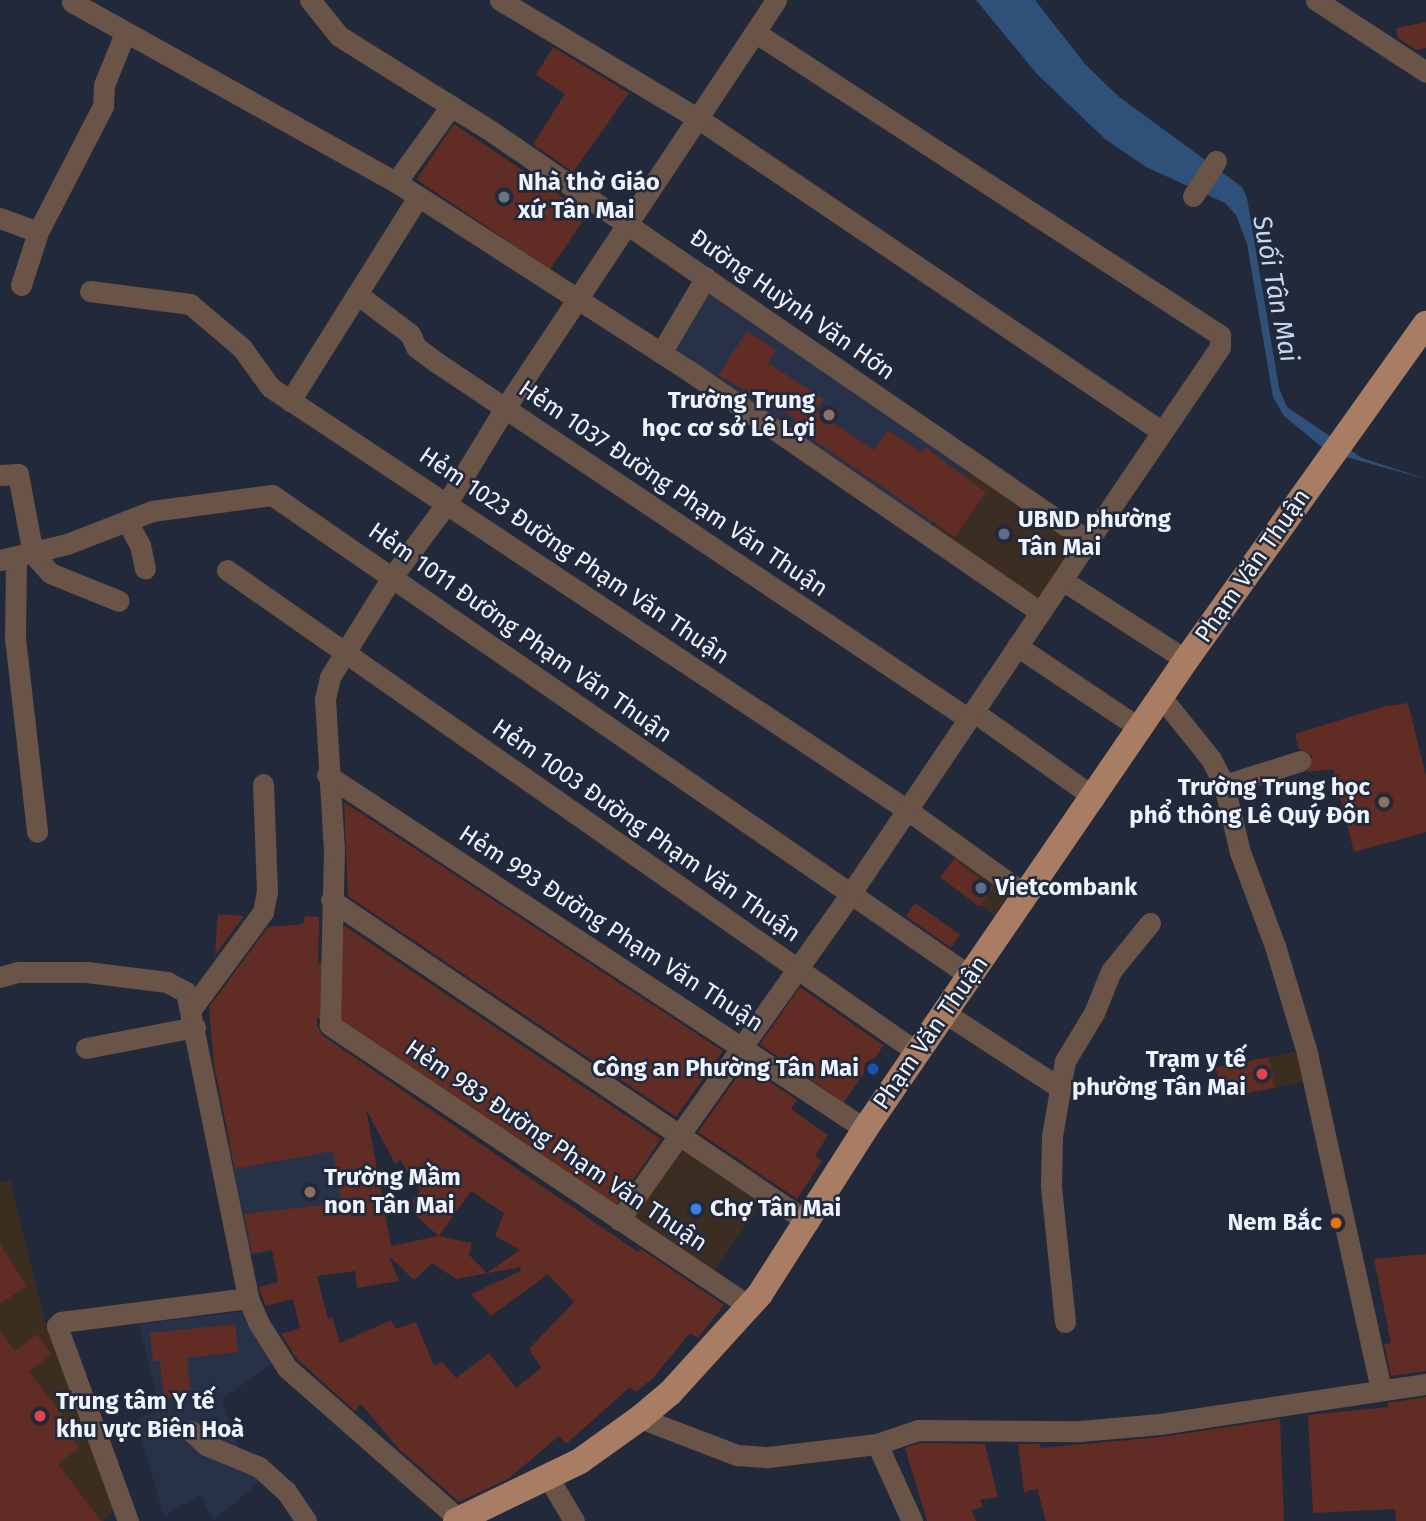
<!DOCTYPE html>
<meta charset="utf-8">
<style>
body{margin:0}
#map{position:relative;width:1426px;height:1521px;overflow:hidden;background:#21293a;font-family:"Fira Sans",sans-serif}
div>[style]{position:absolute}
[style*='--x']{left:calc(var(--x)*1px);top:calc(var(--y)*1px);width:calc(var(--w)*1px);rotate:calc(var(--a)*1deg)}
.commercial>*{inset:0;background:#3b2d21;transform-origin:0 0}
.built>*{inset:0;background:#273249;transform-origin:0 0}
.medical>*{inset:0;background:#3c2d21;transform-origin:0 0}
.water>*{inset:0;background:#2f5179}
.building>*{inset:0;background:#612c24;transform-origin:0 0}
.minor>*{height:21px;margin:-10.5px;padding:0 10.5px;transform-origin:10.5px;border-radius:10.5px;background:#6a5447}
.major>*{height:26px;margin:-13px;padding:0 13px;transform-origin:13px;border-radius:13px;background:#a97d63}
.dots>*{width:19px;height:19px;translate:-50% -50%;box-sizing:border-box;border:4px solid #21293a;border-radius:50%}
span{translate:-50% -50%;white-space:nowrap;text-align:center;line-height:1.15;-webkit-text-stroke:5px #21293a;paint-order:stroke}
.poi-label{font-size:24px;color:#edf3ff;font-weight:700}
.left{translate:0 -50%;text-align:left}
.right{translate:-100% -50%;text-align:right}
.street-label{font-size:24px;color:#edf3ff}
.water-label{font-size:26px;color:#c4d9f4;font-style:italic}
</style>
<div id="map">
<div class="commercial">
<div style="left:971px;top:469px;width:127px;height:71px;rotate:33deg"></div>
<div style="left:957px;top:855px;width:68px;height:28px;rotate:35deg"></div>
<div style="left:679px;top:1145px;width:100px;height:87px;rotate:34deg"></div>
</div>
<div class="built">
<div style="left:709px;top:288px;width:318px;height:74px;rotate:35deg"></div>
<div style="left:368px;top:1120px;width:113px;height:141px;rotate:80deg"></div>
<div style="clip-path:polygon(247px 1311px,274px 1363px,222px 1399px,234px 1437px,258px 1483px,214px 1520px,200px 1495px,164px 1516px,136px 1420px,160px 1409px,139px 1324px)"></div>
</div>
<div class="medical">
<div style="left:1301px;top:1050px;width:31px;height:87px;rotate:77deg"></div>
<div style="clip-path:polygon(10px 1180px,45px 1322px,115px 1510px,103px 1521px,0 1521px,0 1182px)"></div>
</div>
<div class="water">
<div style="clip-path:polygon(976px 0,1035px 0,1085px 64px,1118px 96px,1242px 187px,1247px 198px,1279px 388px,1287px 407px,1362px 458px,1426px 479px,1328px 452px,1284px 416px,1273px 397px,1247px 244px,1236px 215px,1225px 203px,1146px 167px,1105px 139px,1037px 74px)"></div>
</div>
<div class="building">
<div style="clip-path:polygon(1426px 22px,1426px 48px,1416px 50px,1398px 38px,1396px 28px)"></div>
<div style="clip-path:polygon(553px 47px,629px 93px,573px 172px,533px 144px,565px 94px,536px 75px)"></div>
<div style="left:454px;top:124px;width:161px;height:67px;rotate:34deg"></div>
<div style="clip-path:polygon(747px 331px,776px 350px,768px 363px,824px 399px,816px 411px,874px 450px,887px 430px,922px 452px,925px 447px,986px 492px,955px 537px,792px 425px,796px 419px,718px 375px)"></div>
<div style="clip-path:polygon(1408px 703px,1426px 776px,1426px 832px,1354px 852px,1333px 769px,1307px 772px,1312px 756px,1298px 748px,1295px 734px,1382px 707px)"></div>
<div style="clip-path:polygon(344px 802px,723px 1051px,676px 1117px,348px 896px)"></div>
<div style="left:954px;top:859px;width:49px;height:23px;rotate:37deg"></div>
<div style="left:915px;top:903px;width:55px;height:16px;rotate:35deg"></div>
<div style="clip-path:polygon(218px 914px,244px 916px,215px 955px)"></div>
<div style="clip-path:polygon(evenodd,305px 916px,319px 917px,317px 1025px,322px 1035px,638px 1252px,641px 1249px,724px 1305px,698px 1338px,690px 1333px,653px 1378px,636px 1392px,630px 1387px,566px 1444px,559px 1436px,508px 1479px,459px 1502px,399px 1449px,361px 1404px,355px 1411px,297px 1359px,281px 1334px,300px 1328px,293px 1299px,266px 1306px,261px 1294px,259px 1287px,278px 1282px,272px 1250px,252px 1253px,244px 1214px,341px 1203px,333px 1151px,235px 1169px,214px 1065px,209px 1007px,268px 927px,303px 924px,305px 916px,366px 1109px,395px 1164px,400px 1160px,420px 1191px,413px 1200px,415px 1214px,438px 1236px,391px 1246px,366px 1109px,305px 916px,471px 1191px,504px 1213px,495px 1236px,520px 1250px,487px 1273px,469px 1255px,472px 1243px,439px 1236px,471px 1191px,305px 916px,389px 1256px,414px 1280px,432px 1263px,456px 1279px,520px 1267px,521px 1271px,471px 1294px,491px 1316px,548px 1274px,574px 1302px,529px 1349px,541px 1368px,516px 1388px,489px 1353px,456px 1378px,442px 1362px,434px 1366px,416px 1322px,396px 1329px,391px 1320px,340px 1343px,332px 1317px,328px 1319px,317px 1276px,355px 1271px,357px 1288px,399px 1281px,389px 1256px)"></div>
<div style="left:345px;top:926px;width:381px;height:92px;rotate:34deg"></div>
<div style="left:800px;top:987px;width:102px;height:70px;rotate:35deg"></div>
<div style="left:1269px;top:1057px;width:31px;height:54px;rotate:79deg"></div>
<div style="clip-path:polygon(745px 1066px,797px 1100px,791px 1109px,828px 1135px,815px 1156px,822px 1161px,797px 1199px,698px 1132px)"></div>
<div style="clip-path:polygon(0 1244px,27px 1286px,0 1304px)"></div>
<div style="clip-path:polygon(1426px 1254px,1426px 1371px,1391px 1376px,1384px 1344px,1391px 1343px,1374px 1259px)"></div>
<div style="clip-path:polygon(235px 1324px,238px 1352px,187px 1358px,191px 1395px,164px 1398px,160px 1361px,153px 1361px,150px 1333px)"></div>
<div style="clip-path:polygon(0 1331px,15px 1351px,37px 1334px,52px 1354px,29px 1371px,69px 1424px,64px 1428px,79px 1448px,58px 1464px,101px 1521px,0 1521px)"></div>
<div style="clip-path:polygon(1426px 1397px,1426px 1521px,1396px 1521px,1395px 1509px,1313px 1513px,1308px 1415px,1388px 1407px,1387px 1403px)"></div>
<div style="clip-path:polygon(1280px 1419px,1284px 1521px,1046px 1521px,1037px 1489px,1024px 1492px,1018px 1444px,1040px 1444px,1041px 1448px,1161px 1437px)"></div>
<div style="clip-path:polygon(920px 1443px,985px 1444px,998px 1497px,980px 1500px,983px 1506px,972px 1511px,976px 1521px,927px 1521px,905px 1448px)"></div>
</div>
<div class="minor">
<div style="--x:310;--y:0;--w:46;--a:51.1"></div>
<div style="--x:339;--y:36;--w:183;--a:32"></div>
<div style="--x:494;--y:133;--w:721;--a:34.48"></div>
<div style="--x:1088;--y:541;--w:47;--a:123.7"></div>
<div style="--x:1062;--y:580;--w:148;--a:32.8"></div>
<div style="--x:500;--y:0;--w:232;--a:30.9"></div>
<div style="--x:699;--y:119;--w:557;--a:34.03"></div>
<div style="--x:1316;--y:0;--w:131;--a:33.2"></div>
<div style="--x:72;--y:2;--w:371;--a:29.1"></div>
<div style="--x:396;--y:182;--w:347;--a:32.8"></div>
<div style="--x:688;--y:370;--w:427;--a:34.5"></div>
<div style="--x:756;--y:33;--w:554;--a:33.06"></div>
<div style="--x:1220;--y:335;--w:12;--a:90"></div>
<div style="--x:1220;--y:347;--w:235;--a:124.2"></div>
<div style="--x:396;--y:182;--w:94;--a:-54.1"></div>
<div style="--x:1193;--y:196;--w:42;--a:-56.7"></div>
<div style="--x:0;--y:218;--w:40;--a:20.2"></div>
<div style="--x:21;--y:285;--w:56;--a:-72.2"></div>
<div style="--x:38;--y:232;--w:142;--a:-62.7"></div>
<div style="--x:103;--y:106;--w:21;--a:-87"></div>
<div style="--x:104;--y:85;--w:56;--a:-68"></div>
<div style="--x:90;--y:291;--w:101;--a:7.4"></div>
<div style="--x:190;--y:304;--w:68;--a:40.2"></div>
<div style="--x:242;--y:348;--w:48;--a:54.3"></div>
<div style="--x:270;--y:387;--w:763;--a:33.57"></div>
<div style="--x:906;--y:809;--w:148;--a:35.6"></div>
<div style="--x:357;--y:294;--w:66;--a:37"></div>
<div style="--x:410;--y:334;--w:14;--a:65"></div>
<div style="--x:416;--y:347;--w:21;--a:37"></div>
<div style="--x:433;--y:360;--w:645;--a:33.81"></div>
<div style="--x:661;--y:353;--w:88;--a:-59.4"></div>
<div style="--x:290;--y:401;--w:241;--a:-57.9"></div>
<div style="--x:0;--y:475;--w:18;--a:-3"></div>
<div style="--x:18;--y:474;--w:81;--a:79.4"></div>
<div style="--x:33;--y:554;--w:25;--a:48"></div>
<div style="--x:50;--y:573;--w:74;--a:22.1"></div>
<div style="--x:127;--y:521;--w:27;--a:62"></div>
<div style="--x:140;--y:545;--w:24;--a:78"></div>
<div style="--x:16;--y:558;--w:80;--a:90.7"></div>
<div style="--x:15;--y:638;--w:195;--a:83.5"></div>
<div style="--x:0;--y:560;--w:69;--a:-13.4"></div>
<div style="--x:67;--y:544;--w:91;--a:-21.2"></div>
<div style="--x:152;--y:511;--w:121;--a:-7.6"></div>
<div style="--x:272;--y:495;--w:848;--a:34.57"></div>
<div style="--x:227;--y:570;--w:843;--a:34.95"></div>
<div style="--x:1017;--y:646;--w:149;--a:33.8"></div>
<div style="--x:1162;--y:698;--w:78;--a:51.2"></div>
<div style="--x:1211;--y:759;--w:29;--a:63"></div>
<div style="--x:1224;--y:785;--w:69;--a:76.6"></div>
<div style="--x:1240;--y:852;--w:100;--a:69.6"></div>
<div style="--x:1275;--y:946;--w:112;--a:73.3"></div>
<div style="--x:1307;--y:1053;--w:345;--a:77.6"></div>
<div style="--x:974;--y:712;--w:148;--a:35.4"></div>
<div style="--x:327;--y:775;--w:644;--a:33.34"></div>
<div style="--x:1224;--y:785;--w:80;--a:-17.5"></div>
<div style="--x:331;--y:900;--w:576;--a:34.02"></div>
<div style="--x:0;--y:977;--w:19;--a:-16"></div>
<div style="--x:18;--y:972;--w:69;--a:0"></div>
<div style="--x:87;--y:972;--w:81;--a:7.1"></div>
<div style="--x:167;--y:982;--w:21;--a:28"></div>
<div style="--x:186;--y:992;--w:312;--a:78.5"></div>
<div style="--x:248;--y:1298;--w:26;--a:67"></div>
<div style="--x:258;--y:1322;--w:54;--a:57.8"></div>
<div style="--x:287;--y:1368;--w:229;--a:41.3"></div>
<div style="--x:192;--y:1008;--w:119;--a:-53.5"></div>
<div style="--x:263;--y:912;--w:20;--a:-79"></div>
<div style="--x:267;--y:892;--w:108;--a:-92.1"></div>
<div style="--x:945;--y:1013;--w:137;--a:33.1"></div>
<div style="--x:86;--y:1048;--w:111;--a:-10.9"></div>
<div style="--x:619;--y:1220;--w:401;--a:-54.6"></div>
<div style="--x:851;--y:893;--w:377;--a:-56"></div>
<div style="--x:749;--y:1306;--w:505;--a:-146.15"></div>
<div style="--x:330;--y:1025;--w:175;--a:-88.7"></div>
<div style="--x:334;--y:850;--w:151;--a:-93.4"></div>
<div style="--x:325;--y:699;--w:23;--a:-77"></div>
<div style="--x:330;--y:677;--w:118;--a:-58.2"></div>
<div style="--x:392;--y:577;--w:92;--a:-53.4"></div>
<div style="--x:447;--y:503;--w:111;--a:-58.6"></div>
<div style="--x:505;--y:408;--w:490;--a:-56.4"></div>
<div style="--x:1065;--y:1322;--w:137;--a:-95.9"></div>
<div style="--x:1051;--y:1186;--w:50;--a:-88.9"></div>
<div style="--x:1052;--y:1136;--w:76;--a:-80.2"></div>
<div style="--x:1065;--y:1061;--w:56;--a:-58.9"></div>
<div style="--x:1094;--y:1013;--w:45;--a:-68"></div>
<div style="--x:1111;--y:971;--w:62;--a:-50.9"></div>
<div style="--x:640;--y:1418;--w:104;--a:20.9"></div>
<div style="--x:737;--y:1455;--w:31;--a:4"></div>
<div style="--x:768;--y:1457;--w:110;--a:-6.8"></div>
<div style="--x:877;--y:1444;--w:85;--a:65.6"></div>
<div style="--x:191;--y:1431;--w:21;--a:43"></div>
<div style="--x:206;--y:1445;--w:57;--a:22.5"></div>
<div style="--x:259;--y:1467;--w:36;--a:42"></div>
<div style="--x:286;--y:1491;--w:36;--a:56"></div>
<div style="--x:877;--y:1444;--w:43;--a:-18.9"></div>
<div style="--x:918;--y:1430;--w:162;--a:0.4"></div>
<div style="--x:1080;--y:1431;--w:80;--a:-5"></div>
<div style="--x:1160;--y:1424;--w:269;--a:-8.6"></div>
<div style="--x:548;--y:1477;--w:51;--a:59.4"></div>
<div style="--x:128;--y:1521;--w:208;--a:-110"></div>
<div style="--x:57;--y:1326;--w:6;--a:-45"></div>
<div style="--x:61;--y:1322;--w:189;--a:-7.3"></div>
</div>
<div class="major">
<div style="--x:456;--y:1521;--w:138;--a:-25.8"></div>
<div style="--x:580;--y:1461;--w:74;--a:-35.6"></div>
<div style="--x:640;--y:1418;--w:39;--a:-40"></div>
<div style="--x:670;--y:1393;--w:134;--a:-47.7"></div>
<div style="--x:760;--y:1294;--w:196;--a:-57.5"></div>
<div style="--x:865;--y:1129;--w:568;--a:-55.61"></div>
<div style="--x:1186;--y:660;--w:413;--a:-54.5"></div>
</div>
<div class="dots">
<div style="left:504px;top:197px;background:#6b7280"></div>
<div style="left:829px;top:415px;background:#8d6e63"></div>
<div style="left:1004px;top:534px;background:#5c6f8a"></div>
<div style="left:1384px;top:802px;background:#8d6e63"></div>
<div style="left:981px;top:888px;background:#5c6f8a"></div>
<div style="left:873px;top:1069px;background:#1a4fb4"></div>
<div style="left:1262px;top:1074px;background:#e0444e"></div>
<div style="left:310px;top:1192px;background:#8d6e63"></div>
<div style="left:696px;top:1209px;background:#3f7fe0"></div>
<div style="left:1336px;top:1223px;background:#e8710a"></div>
<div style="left:40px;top:1416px;background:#e0444e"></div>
</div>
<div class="poi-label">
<span class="left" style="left:518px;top:197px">Nhà thờ Giáo<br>xứ Tân Mai</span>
<span class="right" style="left:815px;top:415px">Trường Trung<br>học cơ sở Lê Lợi</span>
<span class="left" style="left:1018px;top:534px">UBND phường<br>Tân Mai</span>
<span class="right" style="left:1370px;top:802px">Trường Trung học<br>phổ thông Lê Quý Đôn</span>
<span class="left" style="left:995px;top:888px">Vietcombank</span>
<span class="right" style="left:1246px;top:1074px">Trạm y tế<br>phường Tân Mai</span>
<span class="right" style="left:859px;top:1069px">Công an Phường Tân Mai</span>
<span class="left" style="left:324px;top:1192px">Trường Mầm<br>non Tân Mai</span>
<span class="left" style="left:710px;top:1209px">Chợ Tân Mai</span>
<span class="right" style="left:1322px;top:1223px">Nem Bắc</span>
<span class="left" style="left:56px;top:1416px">Trung tâm Y tế<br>khu vực Biên Hoà</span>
</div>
<div class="street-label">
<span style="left:792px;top:305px;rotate:35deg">Đường Huỳnh Văn Hớn</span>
<span style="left:673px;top:489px;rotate:34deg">Hẻm 1037 Đường Phạm Văn Thuận</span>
<span style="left:574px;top:556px;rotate:34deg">Hẻm 1023 Đường Phạm Văn Thuận</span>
<span style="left:1253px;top:566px;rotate:-55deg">Phạm Văn Thuận</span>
<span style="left:520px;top:633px;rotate:35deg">Hẻm 1011 Đường Phạm Văn Thuận</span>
<span style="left:646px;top:831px;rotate:35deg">Hẻm 1003 Đường Phạm Văn Thuận</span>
<span style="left:611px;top:929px;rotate:33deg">Hẻm 993 Đường Phạm Văn Thuận</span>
<span style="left:931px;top:1033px;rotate:-55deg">Phạm Văn Thuận</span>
<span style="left:556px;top:1146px;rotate:34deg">Hẻm 983 Đường Phạm Văn Thuận</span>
</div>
<div class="water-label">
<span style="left:1275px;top:289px;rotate:79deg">Suối Tân Mai</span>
</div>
</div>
